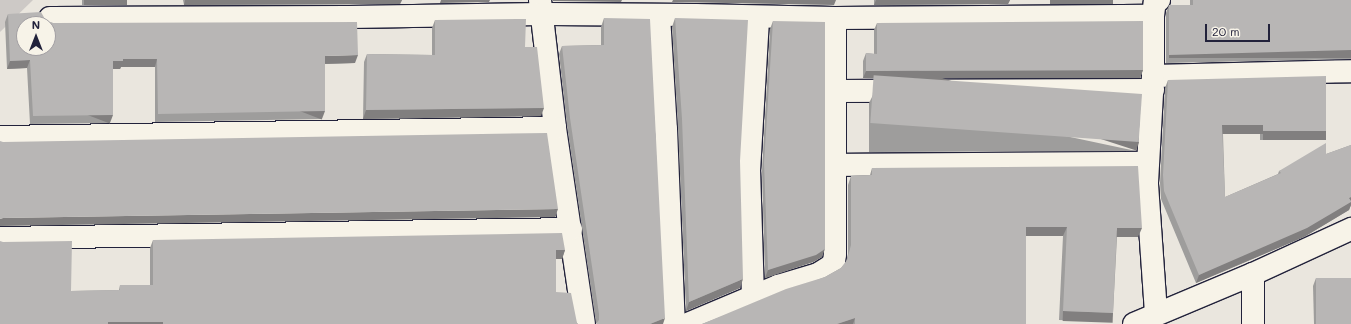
<!DOCTYPE html>
<style>
body{margin:0}
#map{position:relative;width:1351px;height:324px;overflow:hidden;background:#eae6de;font-family:Mali,sans-serif}
div>[style]{position:absolute}
[style*='--x']{left:calc(var(--x)*1px);top:calc(var(--y)*1px);width:calc(var(--w)*1px);rotate:calc(var(--a)*1deg)}
.green>*{inset:0;background:#cdc9c6}
.roads{filter:drop-shadow(1px 0 #22223b) drop-shadow(-1px 0 #22223b) drop-shadow(0 1px #22223b) drop-shadow(0 -1px #22223b)}
.minor>*{height:22px;margin:-11px;padding:0 11px;transform-origin:11px;border-radius:11px;background:#f7f3e8}
.tertiary>*{height:22px;margin:-11px;padding:0 11px;transform-origin:11px;border-radius:11px;background:#f7f3e8}
.wall>*{inset:0;background:#9e9d9c;transform-origin:0 0}
.shaded-wall>*{inset:0;background:#817f7f;transform-origin:0 0}
.building>*{inset:0;background:#b8b6b5;transform-origin:0 0}
span{translate:-50% -50%;white-space:nowrap;text-align:center;line-height:1.15;-webkit-text-stroke:3px #f7f3e8;paint-order:stroke}
.north{position:absolute;left:16px;top:16px;width:40px;height:40px;box-sizing:border-box;background:#f7f3e8;border:1px solid #a29fa3;border-radius:50%;rotate:0deg;font-size:11px;font-weight:700;line-height:16px;text-align:center;color:#22223b}
.north::after{content:'';display:block;margin:auto;width:14px;height:18px;background:#22223b;clip-path:polygon(50% 0,100% 100%,50% 72%,0 100%)}
.scale{position:absolute;left:1205px;top:24px;width:65px;height:18px;box-sizing:border-box;border:2px solid #22223b;border-top:0;padding-left:5px;font-size:12px;line-height:14px;white-space:nowrap;color:#22223b;-webkit-text-stroke:3px #f7f3e8;paint-order:stroke}
</style>
<div id="map">
<div class="green">
<div style="clip-path:polygon(0 0,33px 0,0 32px)"></div>
</div>
<div class="roads">
<div class="minor">
<div style="--x:540;--y:0;--w:129;--a:83.3"></div>
<div style="--x:555;--y:128;--w:198;--a:81.6"></div>
<div style="--x:659;--y:16;--w:113;--a:86.5"></div>
<div style="--x:666;--y:129;--w:195;--a:87.7"></div>
<div style="--x:50;--y:18;--w:299;--a:-0.2"></div>
<div style="--x:349;--y:17;--w:192;--a:-0.9"></div>
<div style="--x:541;--y:14;--w:154;--a:0.4"></div>
<div style="--x:695;--y:15;--w:140;--a:1.2"></div>
<div style="--x:835;--y:18;--w:318;--a:-0.4"></div>
<div style="--x:1153;--y:76;--w:198;--a:-1.4"></div>
<div style="--x:835;--y:91;--w:318;--a:-0.2"></div>
<div style="--x:0;--y:137;--w:555;--a:-0.93"></div>
<div style="--x:835;--y:165;--w:313;--a:-0.4"></div>
<div style="--x:0;--y:238;--w:571;--a:-0.9"></div>
<div style="--x:753;--y:296;--w:125;--a:-91.8"></div>
<div style="--x:749;--y:171;--w:153;--a:-86.6"></div>
<div style="--x:1156;--y:313;--w:130;--a:-94"></div>
<div style="--x:1147;--y:183;--w:107;--a:-86.8"></div>
<div style="--x:1153;--y:76;--w:60;--a:-90"></div>
<div style="--x:1153;--y:16;--w:16;--a:-83"></div>
<div style="--x:1155;--y:0;--w:4;--a:0"></div>
<div style="--x:688;--y:324;--w:98;--a:-22.9"></div>
<div style="--x:778;--y:286;--w:42;--a:-16.7"></div>
<div style="--x:818;--y:274;--w:15;--a:-32"></div>
<div style="--x:831;--y:266;--w:5;--a:-53"></div>
<div style="--x:834;--y:262;--w:8;--a:-83"></div>
<div style="--x:835;--y:254;--w:236;--a:-90"></div>
<div style="--x:1253;--y:324;--w:50;--a:-90"></div>
</div>
<div class="tertiary">
<div style="--x:1134;--y:324;--w:129;--a:-22.8"></div>
<div style="--x:1253;--y:274;--w:108;--a:-24.7"></div>
</div>
</div>
<div class="wall">
<div style="left:82px;top:0;width:45px;height:5px"></div>
<div style="clip-path:polygon(183px 0,402px 0,400px 4px,184px 5px)"></div>
<div style="clip-path:polygon(874px 0,1010px 0,1008px 4px,874px 5px)"></div>
<div style="clip-path:polygon(1190px 0,1351px 0,1351px 59px,1166px 63px,1166px 13px,1169px 5px,1190px 5px)"></div>
<div style="clip-path:polygon(8px 14px,46px 21px,53px 23px,355px 63px,325px 64px,322px 119px,155px 122px,155px 67px,121px 67px,120px 69px,113px 69px,110px 123px,30px 124px,27px 68px,7px 69px,5px 22px)"></div>
<div style="clip-path:polygon(604px 18px,663px 324px,596px 323px,567px 126px,559px 54px,562px 46px,601px 45px,601px 27px)"></div>
<div style="clip-path:polygon(675px 18px,740px 161px,740px 288px,686px 311px,678px 128px,672px 27px)"></div>
<div style="clip-path:polygon(435px 20px,525px 47px,541px 116px,363px 119px,364px 62px,367px 54px,432px 55px,432px 28px)"></div>
<div style="clip-path:polygon(773px 21px,822px 257px,813px 262px,765px 278px,762px 171px,770px 29px)"></div>
<div style="clip-path:polygon(877px 23px,1143px 70px,1140px 78px,863px 78px,863px 61px,866px 53px,874px 54px,874px 30px)"></div>
<div style="clip-path:polygon(1168px 80px,1326px 131px,1323px 140px,1260px 140px,1260px 134px,1223px 134px,1225px 197px,1278px 174px,1279px 171px,1351px 145px,1351px 205px,1349px 210px,1304px 237px,1196px 283px,1161px 199px,1160px 183px,1165px 88px)"></div>
<div style="clip-path:polygon(873px 95px,1136px 151px,869px 152px,869px 103px)"></div>
<div style="clip-path:polygon(872px 168px,1138px 237px,1117px 237px,1113px 313px,1110px 322px,1059px 320px,1063px 236px,1026px 236px,1026px 324px,702px 324px,825px 277px,841px 268px,846px 262px,848px 254px,848px 185px,851px 176px,870px 175px)"></div>
<div style="clip-path:polygon(153px 240px,565px 250px,562px 259px,556px 259px,556px 292px,577px 323px,578px 324px,0 324px,71px 291px,119px 290px,120px 285px,150px 285px,150px 248px)"></div>
<div style="clip-path:polygon(1316px 278px,1351px 324px,1314px 324px,1313px 286px)"></div>
</div>
<div class="shaded-wall">
<div style="left:84px;top:0;width:43px;height:5px"></div>
<div style="clip-path:polygon(185px 0,402px 0,400px 4px,184px 5px)"></div>
<div style="clip-path:polygon(441px 0,490px 0,489px 2px,440px 3px)"></div>
<div style="clip-path:polygon(553px 0,622px 0,621px 2px,553px 1px)"></div>
<div style="clip-path:polygon(673px 0,836px 0,834px 5px,672px 2px)"></div>
<div style="clip-path:polygon(876px 0,1010px 0,1008px 4px,874px 5px)"></div>
<div style="left:1050px;top:0;width:63px;height:4px"></div>
<div style="left:1351px;top:50px;width:8px;height:182px;rotate:90deg"></div>
<div style="clip-path:polygon(358px 55px,355px 63px,322px 64px,325px 56px)"></div>
<div style="clip-path:polygon(123px 59px,157px 59px,155px 67px,121px 67px,120px 69px,110px 69px,113px 61px)"></div>
<div style="clip-path:polygon(30px 60px,27px 68px,7px 69px,10px 61px)"></div>
<div style="clip-path:polygon(1143px 70px,1140px 78px,863px 78px,866px 71px)"></div>
<div style="clip-path:polygon(544px 108px,541px 116px,363px 119px,366px 110px)"></div>
<div style="left:325px;top:111px;width:9px;height:167px;rotate:111deg"></div>
<div style="left:113px;top:115px;width:9px;height:80px;rotate:111deg"></div>
<div style="left:1222px;top:125px;width:41px;height:9px"></div>
<div style="left:1263px;top:131px;width:63px;height:9px"></div>
<div style="left:1139px;top:142px;width:9px;height:266px;rotate:108deg"></div>
<div style="clip-path:polygon(1351px 197px,1351px 205px,1349px 210px,1304px 237px,1196px 283px,1199px 275px)"></div>
<div style="clip-path:polygon(558px 209px,555px 217px,0 226px,0 219px,3px 218px)"></div>
<div style="clip-path:polygon(1026px 227px,1067px 227px,1063px 236px,1022px 236px)"></div>
<div style="clip-path:polygon(1117px 228px,1142px 228px,1138px 237px,1114px 237px)"></div>
<div style="clip-path:polygon(825px 249px,822px 257px,813px 262px,765px 278px,768px 270px)"></div>
<div style="clip-path:polygon(556px 250px,565px 250px,562px 259px,553px 259px)"></div>
<div style="clip-path:polygon(743px 279px,740px 288px,686px 311px,689px 302px)"></div>
<div style="left:1063px;top:311px;width:50px;height:10px;rotate:2deg"></div>
<div style="clip-path:polygon(665px 318px,663px 324px,650px 324px)"></div>
<div style="clip-path:polygon(855px 318px,853px 324px,837px 324px)"></div>
<div style="left:108px;top:322px;width:55px;height:2px"></div>
</div>
<div class="building">
<div style="clip-path:polygon(1193px 0,1351px 0,1351px 50px,1169px 55px,1169px 5px,1193px 5px)"></div>
<div style="clip-path:polygon(evenodd,41px 12px,46px 21px,53px 23px,357px 22px,358px 55px,325px 56px,325px 111px,158px 114px,157px 59px,123px 59px,123px 61px,113px 61px,113px 115px,33px 116px,30px 60px,10px 61px,8px 14px,41px 12px,24px 24px,48px 24px,48px 48px,24px 48px,24px 24px)"></div>
<div style="clip-path:polygon(604px 18px,650px 19px,665px 318px,650px 324px,596px 324px,599px 320px,599px 314px,570px 118px,562px 46px,604px 45px)"></div>
<div style="clip-path:polygon(675px 18px,748px 20px,740px 161px,743px 279px,689px 302px,682px 119px)"></div>
<div style="clip-path:polygon(526px 19px,525px 47px,537px 47px,544px 108px,366px 110px,367px 54px,435px 55px,435px 20px)"></div>
<div style="clip-path:polygon(773px 21px,825px 22px,825px 249px,816px 255px,768px 270px,764px 163px)"></div>
<div style="clip-path:polygon(1143px 21px,1143px 70px,866px 71px,866px 53px,877px 54px,877px 23px)"></div>
<div style="clip-path:polygon(1326px 76px,1326px 131px,1263px 131px,1263px 125px,1222px 125px,1225px 197px,1281px 173px,1279px 171px,1326px 143px,1326px 154px,1351px 145px,1351px 197px,1349px 198px,1351px 201px,1351px 202px,1307px 228px,1199px 275px,1164px 191px,1163px 175px,1168px 80px)"></div>
<div style="left:1142px;top:94px;width:48px;height:269px;rotate:94deg"></div>
<div style="clip-path:polygon(547px 133px,558px 209px,3px 218px,0 219px,0 141px,3px 142px)"></div>
<div style="clip-path:polygon(1138px 166px,1142px 228px,1117px 228px,1113px 313px,1063px 311px,1067px 227px,1026px 227px,1026px 324px,855px 324px,855px 318px,837px 324px,702px 324px,786px 289px,825px 277px,841px 268px,847px 260px,851px 245px,851px 176px,872px 175px,872px 168px)"></div>
<div style="clip-path:polygon(562px 233px,565px 250px,556px 250px,556px 292px,571px 293px,577px 323px,578px 324px,163px 324px,163px 322px,108px 322px,108px 324px,0 324px,0 241px,3px 242px,72px 241px,71px 291px,120px 290px,120px 285px,153px 285px,153px 240px)"></div>
<div style="left:1316px;top:278px;width:35px;height:46px"></div>
</div>
<div class="north">N</div>
<div class="scale">20 m</div>
</div>
